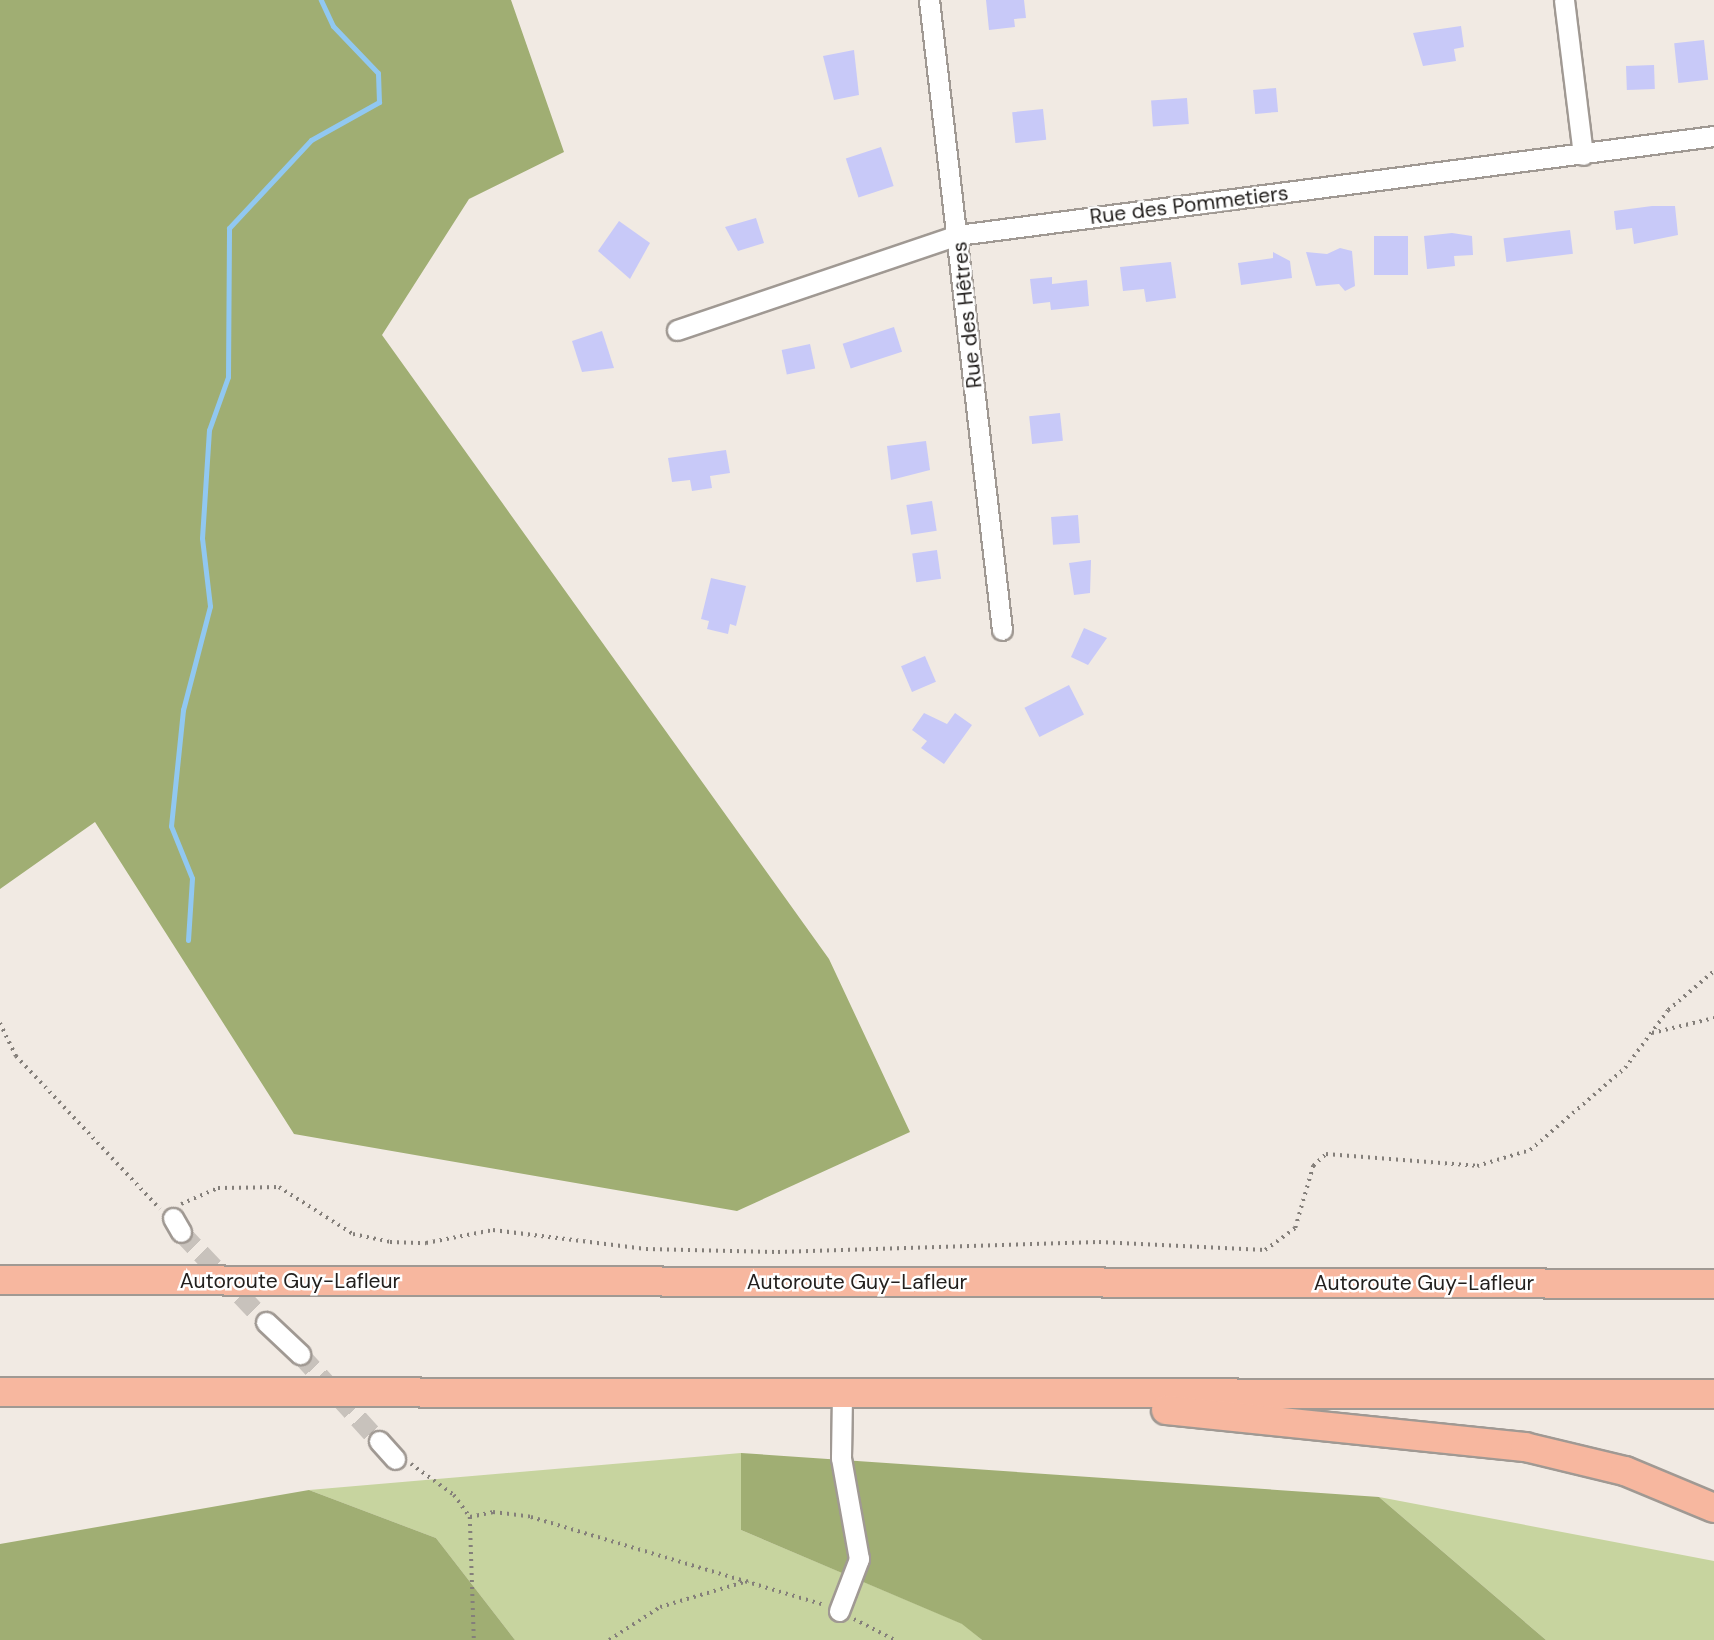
<!DOCTYPE html>
<meta charset="utf-8">
<style>
body{margin:0}
#map{position:relative;width:1714px;height:1640px;overflow:hidden;background:#f1eae3;font-family:"DM Sans",sans-serif}
div>[style]{position:absolute}
[style*='--x']{left:calc(var(--x)*1px);top:calc(var(--y)*1px);width:calc(var(--w)*1px);rotate:calc(var(--a)*1deg)}
.green>*{inset:0;background:#c7d49f}
.forest>*{inset:0;background:#a0ae73}
.stream>*{height:5px;margin:-2.5px;padding:0 2.5px;transform-origin:2.5px;border-radius:2.5px;background:#91c8f1}
.building>*{inset:0;background:#c8c9f8;transform-origin:0 0}
.minor-tunnel>*{height:19px;margin-top:-9.5px;transform-origin:0;background:repeating-linear-gradient(90deg,#c8c2bc 0 19px,transparent 0 29px)}
.path>*{height:3.5px;margin-top:-1.75px;transform-origin:0;background:repeating-linear-gradient(90deg,#847f7a 0 2px,transparent 0 7px)}
.roads{filter:drop-shadow(2px 0 #a09993) drop-shadow(-2px 0 #a09993) drop-shadow(0 2px #a09993) drop-shadow(0 -2px #a09993)}
.minor>*{height:19px;margin:-9.5px;padding:0 9.5px;transform-origin:9.5px;border-radius:9.5px;background:#fff}
.highway>*{height:28px;margin:-14px;padding:0 14px;transform-origin:14px;border-radius:14px;background:#f7b79f}
span{translate:-50% -50%;white-space:nowrap;text-align:center;line-height:1.15;-webkit-text-stroke:5px #fff;paint-order:stroke}
.street-label{font-size:21px;color:#23201e}
</style>
<div id="map">
<div class="green">
<div style="clip-path:polygon(741px 1453px,741px 1530px,963px 1624px,982px 1640px,515px 1640px,436px 1538px,309px 1490px)"></div>
<div style="clip-path:polygon(1379px 1497px,1714px 1561px,1714px 1640px,1546px 1640px)"></div>
</div>
<div class="forest">
<div style="clip-path:polygon(0 0,511px 0,564px 152px,469px 199px,382px 335px,829px 959px,910px 1132px,737px 1211px,294px 1134px,95px 822px,0 889px)"></div>
<div style="clip-path:polygon(741px 1453px,1379px 1497px,1546px 1640px,982px 1640px,962px 1624px,741px 1530px)"></div>
<div style="clip-path:polygon(309px 1490px,436px 1538px,515px 1640px,0 1640px,0 1544px)"></div>
</div>
<div class="stream">
<div style="--x:188;--y:940;--w:62;--a:-86.3"></div>
<div style="--x:192;--y:878;--w:56;--a:-112"></div>
<div style="--x:171;--y:826;--w:117;--a:-84.1"></div>
<div style="--x:183;--y:710;--w:107;--a:-75.4"></div>
<div style="--x:210;--y:606;--w:68;--a:-96.7"></div>
<div style="--x:202;--y:538;--w:108;--a:-86.3"></div>
<div style="--x:209;--y:430;--w:56;--a:-70.3"></div>
<div style="--x:228;--y:377;--w:149;--a:-89.6"></div>
<div style="--x:229;--y:228;--w:120;--a:-47"></div>
<div style="--x:311;--y:140;--w:78;--a:-29.2"></div>
<div style="--x:379;--y:102;--w:29;--a:-92"></div>
<div style="--x:378;--y:73;--w:65;--a:-133.8"></div>
<div style="--x:333;--y:26;--w:29;--a:-115"></div>
</div>
<div class="building">
<div style="clip-path:polygon(986px 0,1024px 0,1026px 18px,1014px 19px,1015px 27px,989px 30px)"></div>
<div style="clip-path:polygon(1461px 26px,1464px 47px,1454px 49px,1456px 61px,1423px 66px,1413px 33px)"></div>
<div style="left:1704px;top:40px;width:40px;height:30px;rotate:84deg"></div>
<div style="clip-path:polygon(854px 50px,859px 95px,834px 100px,823px 56px)"></div>
<div style="left:1654px;top:65px;width:24px;height:28px;rotate:88deg"></div>
<div style="left:1276px;top:88px;width:24px;height:23px;rotate:85deg"></div>
<div style="left:1187px;top:98px;width:26px;height:36px;rotate:86deg"></div>
<div style="left:1043px;top:109px;width:31px;height:31px;rotate:84deg"></div>
<div style="left:881px;top:147px;width:41px;height:37px;rotate:72deg"></div>
<div style="clip-path:polygon(1652px 206px,1675px 206px,1678px 235px,1634px 244px,1632px 228px,1616px 230px,1614px 211px)"></div>
<div style="clip-path:polygon(756px 218px,764px 243px,738px 251px,725px 227px)"></div>
<div style="clip-path:polygon(619px 221px,650px 243px,630px 279px,598px 251px)"></div>
<div style="left:1570px;top:230px;width:24px;height:67px;rotate:83deg"></div>
<div style="clip-path:polygon(1452px 233px,1472px 236px,1473px 255px,1454px 256px,1455px 266px,1427px 269px,1424px 236px)"></div>
<div style="left:1374px;top:236px;width:34px;height:39px"></div>
<div style="clip-path:polygon(1340px 248px,1352px 251px,1355px 286px,1345px 291px,1339px 284px,1316px 286px,1306px 252px,1327px 254px)"></div>
<div style="clip-path:polygon(1273px 252px,1290px 261px,1292px 278px,1241px 285px,1238px 263px,1273px 258px)"></div>
<div style="clip-path:polygon(1171px 262px,1176px 298px,1146px 302px,1144px 289px,1123px 291px,1120px 267px)"></div>
<div style="clip-path:polygon(1052px 277px,1052px 284px,1087px 280px,1089px 306px,1051px 310px,1050px 302px,1033px 304px,1030px 279px)"></div>
<div style="left:894px;top:327px;width:26px;height:54px;rotate:72deg"></div>
<div style="clip-path:polygon(602px 331px,614px 368px,582px 372px,572px 341px)"></div>
<div style="left:810px;top:344px;width:25px;height:29px;rotate:78deg"></div>
<div style="left:1060px;top:413px;width:28px;height:31px;rotate:84deg"></div>
<div style="clip-path:polygon(926px 441px,930px 470px,891px 480px,887px 446px)"></div>
<div style="clip-path:polygon(726px 450px,730px 473px,710px 476px,712px 488px,692px 491px,690px 480px,672px 482px,668px 458px)"></div>
<div style="left:932px;top:501px;width:30px;height:26px;rotate:81deg"></div>
<div style="left:1078px;top:515px;width:28px;height:27px;rotate:86deg"></div>
<div style="left:937px;top:550px;width:29px;height:25px;rotate:82deg"></div>
<div style="clip-path:polygon(1091px 560px,1090px 593px,1074px 595px,1069px 563px)"></div>
<div style="clip-path:polygon(711px 578px,746px 586px,736px 626px,730px 624px,728px 634px,707px 629px,709px 621px,701px 619px)"></div>
<div style="clip-path:polygon(1084px 628px,1107px 638px,1088px 665px,1071px 657px)"></div>
<div style="left:925px;top:656px;width:28px;height:26px;rotate:67deg"></div>
<div style="left:1069px;top:685px;width:33px;height:50px;rotate:63deg"></div>
<div style="clip-path:polygon(924px 713px,947px 724px,955px 713px,972px 725px,944px 764px,921px 748px,927px 741px,912px 730px)"></div>
</div>
<div class="minor-tunnel">
<div style="--x:181;--y:1232;--w:124;--a:46.6"></div>
<div style="--x:300;--y:1354;--w:118;--a:47.8"></div>
</div>
<div class="path">
<div style="--x:0;--y:1023;--w:37;--a:64"></div>
<div style="--x:16;--y:1056;--w:210;--a:46.7"></div>
<div style="--x:1652;--y:1033;--w:64;--a:-13.6"></div>
<div style="--x:181;--y:1204;--w:40;--a:-23.4"></div>
<div style="--x:218;--y:1188;--w:61;--a:-0.9"></div>
<div style="--x:279;--y:1187;--w:88;--a:32.4"></div>
<div style="--x:353;--y:1234;--w:38;--a:12"></div>
<div style="--x:390;--y:1242;--w:36;--a:2"></div>
<div style="--x:426;--y:1243;--w:68;--a:-11"></div>
<div style="--x:493;--y:1230;--w:154;--a:7.1"></div>
<div style="--x:646;--y:1249;--w:132;--a:1.3"></div>
<div style="--x:778;--y:1252;--w:321;--a:-1.8"></div>
<div style="--x:1099;--y:1242;--w:166;--a:2.8"></div>
<div style="--x:1265;--y:1250;--w:37;--a:-36"></div>
<div style="--x:1295;--y:1228;--w:65;--a:-73.8"></div>
<div style="--x:1313;--y:1166;--w:18;--a:-43"></div>
<div style="--x:1326;--y:1154;--w:151;--a:4.5"></div>
<div style="--x:1477;--y:1166;--w:55;--a:-16.8"></div>
<div style="--x:1530;--y:1150;--w:125;--a:-40.8"></div>
<div style="--x:1625;--y:1068;--w:72;--a:-53.4"></div>
<div style="--x:1668;--y:1010;--w:60;--a:-40.3"></div>
<div style="--x:411;--y:1464;--w:53;--a:35.8"></div>
<div style="--x:454;--y:1495;--w:27;--a:54"></div>
<div style="--x:470;--y:1517;--w:123;--a:88.1"></div>
<div style="--x:470;--y:1517;--w:24;--a:-12"></div>
<div style="--x:493;--y:1512;--w:38;--a:7"></div>
<div style="--x:531;--y:1517;--w:307;--a:16.7"></div>
<div style="--x:854;--y:1619;--w:46;--a:27.1"></div>
<div style="--x:609;--y:1640;--w:61;--a:-32.9"></div>
<div style="--x:660;--y:1607;--w:92;--a:-16.5"></div>
</div>
<div class="roads">
<div class="minor">
<div style="--x:929;--y:0;--w:634;--a:83.39"></div>
<div style="--x:1564;--y:0;--w:156;--a:83"></div>
<div style="--x:677;--y:330;--w:297;--a:-18.7"></div>
<div style="--x:958;--y:235;--w:762;--a:-7.46"></div>
<div style="--x:173;--y:1218;--w:16;--a:60"></div>
<div style="--x:266;--y:1322;--w:47;--a:43.3"></div>
<div style="--x:379;--y:1441;--w:24;--a:48"></div>
<div style="--x:839;--y:1611;--w:56;--a:-69"></div>
<div style="--x:859;--y:1559;--w:103;--a:-100.1"></div>
<div style="--x:841;--y:1458;--w:65;--a:-89.1"></div>
</div>
<div class="highway">
<div style="--x:0;--y:1280;--w:1714;--a:0.13"></div>
<div style="--x:0;--y:1392;--w:1714;--a:0.07"></div>
<div style="--x:1166;--y:1410;--w:361;--a:5.9"></div>
<div style="--x:1525;--y:1447;--w:103;--a:13.5"></div>
<div style="--x:1625;--y:1471;--w:96;--a:22.6"></div>
</div>
</div>
<div class="street-label">
<span style="left:1189px;top:205px;rotate:-7deg">Rue des Pommetiers</span>
<span style="left:967px;top:315px;rotate:-96deg">Rue des Hêtres</span>
<span style="left:290px;top:1281px">Autoroute Guy-Lafleur</span>
<span style="left:857px;top:1282px">Autoroute Guy-Lafleur</span>
<span style="left:1424px;top:1283px">Autoroute Guy-Lafleur</span>
</div>
</div>
